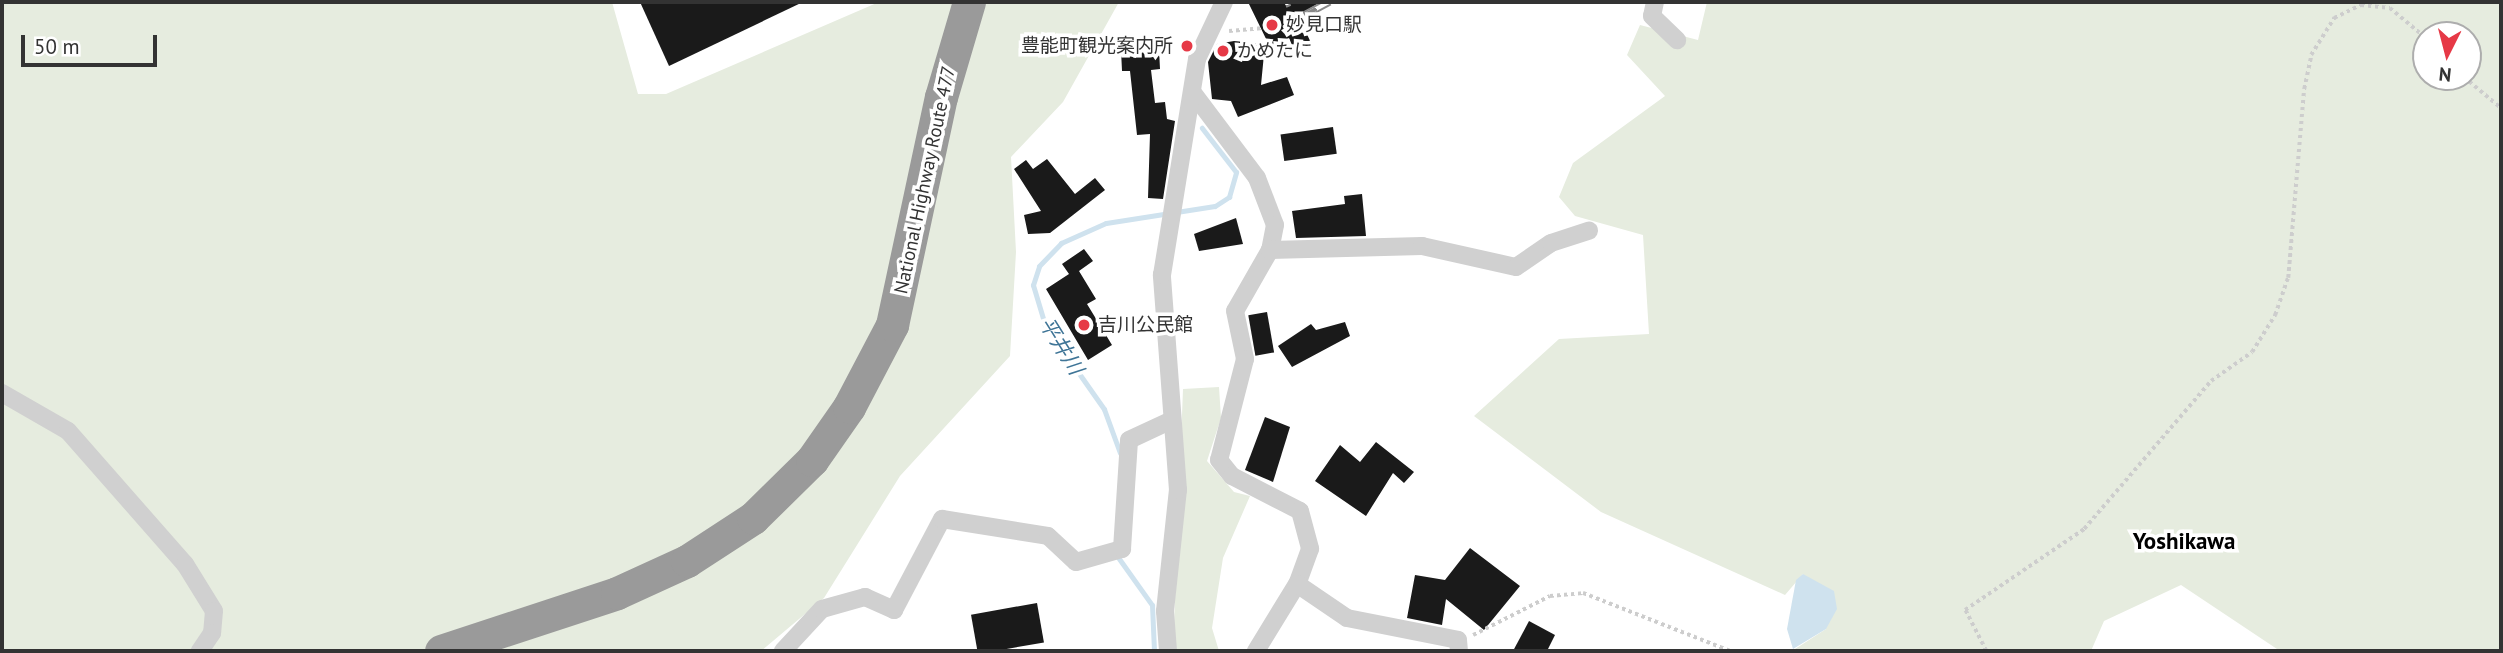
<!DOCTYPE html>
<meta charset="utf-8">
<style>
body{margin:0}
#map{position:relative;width:2503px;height:653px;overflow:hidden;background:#fff;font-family:"PT Sans","Noto Sans JP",sans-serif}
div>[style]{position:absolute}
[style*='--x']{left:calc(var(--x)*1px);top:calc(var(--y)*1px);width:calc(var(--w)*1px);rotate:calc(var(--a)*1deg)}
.green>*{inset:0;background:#e6ecdf}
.water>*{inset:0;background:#cfe2ee}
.stream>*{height:5px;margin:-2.5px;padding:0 2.5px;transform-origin:2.5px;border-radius:2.5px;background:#cfe2ee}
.building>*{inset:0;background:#1a1a1a;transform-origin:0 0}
.path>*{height:3.5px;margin-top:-1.75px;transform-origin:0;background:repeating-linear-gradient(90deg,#cdcdcd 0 3.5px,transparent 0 7px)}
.street>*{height:18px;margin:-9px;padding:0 9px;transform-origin:9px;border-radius:9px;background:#d0d0d0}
.highway>*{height:33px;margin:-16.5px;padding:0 16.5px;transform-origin:16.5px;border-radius:16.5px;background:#9a9a9a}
.rail>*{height:8px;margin-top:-4px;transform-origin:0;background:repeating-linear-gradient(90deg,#fff 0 16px,#888 0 32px);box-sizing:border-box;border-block:2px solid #888}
.dots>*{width:19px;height:19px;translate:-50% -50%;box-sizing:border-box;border:4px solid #fff;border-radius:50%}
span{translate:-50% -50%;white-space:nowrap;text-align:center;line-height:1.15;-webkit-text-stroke:7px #fff;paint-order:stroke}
.poi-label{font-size:19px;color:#333}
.left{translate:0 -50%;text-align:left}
.right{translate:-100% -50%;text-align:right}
.street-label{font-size:19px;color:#333}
.water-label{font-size:21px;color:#3f7597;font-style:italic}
.quarter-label{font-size:23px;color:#000;font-weight:700}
.frame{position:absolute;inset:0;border:4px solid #333;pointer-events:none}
.north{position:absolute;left:2412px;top:21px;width:70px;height:70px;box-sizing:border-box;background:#fff;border:2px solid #adadad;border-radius:50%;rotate:186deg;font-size:19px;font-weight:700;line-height:28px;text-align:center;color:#333}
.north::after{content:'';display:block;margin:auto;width:24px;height:32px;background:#e63946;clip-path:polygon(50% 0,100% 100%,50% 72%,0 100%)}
.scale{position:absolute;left:21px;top:35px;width:136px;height:32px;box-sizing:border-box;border:4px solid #333;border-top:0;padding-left:9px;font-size:21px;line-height:24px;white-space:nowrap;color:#333;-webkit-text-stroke:5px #fff;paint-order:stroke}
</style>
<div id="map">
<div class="green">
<div style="clip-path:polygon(2px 2px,612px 2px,638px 94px,666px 94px,879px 2px,1119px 2px,1063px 102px,1011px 157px,1016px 252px,1010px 356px,900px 476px,824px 598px,761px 651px,2px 651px)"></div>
<div style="clip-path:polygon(evenodd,1707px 2px,2501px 2px,2501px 651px,2280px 651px,2181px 585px,2104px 621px,2091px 651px,1792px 651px,1826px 629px,1803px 574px,1785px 595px,1601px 512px,1474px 416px,1559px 339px,1649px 334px,1643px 235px,1575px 216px,1559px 197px,1573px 163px,1665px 96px,1627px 55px,1640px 25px,1698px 40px,1707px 2px,2426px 35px,2468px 35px,2468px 77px,2426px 77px,2426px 35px)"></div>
<div style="clip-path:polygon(1219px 387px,1221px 418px,1207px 461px,1234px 492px,1250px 496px,1223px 558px,1212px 628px,1219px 651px,1173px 651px,1183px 389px)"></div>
</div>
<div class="water">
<div style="clip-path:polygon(1803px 574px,1834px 591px,1837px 609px,1826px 629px,1793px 649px,1787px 629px,1796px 580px)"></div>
</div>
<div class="stream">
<div style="--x:1120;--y:453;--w:47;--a:-110"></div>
<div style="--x:1104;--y:409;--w:103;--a:-125.1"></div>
<div style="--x:1045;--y:325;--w:42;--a:-106.7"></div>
<div style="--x:1033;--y:285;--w:20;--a:-72"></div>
<div style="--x:1039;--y:266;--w:32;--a:-46"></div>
<div style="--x:1061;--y:243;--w:49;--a:-24"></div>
<div style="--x:1106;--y:223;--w:110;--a:-8.9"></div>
<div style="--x:1215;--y:206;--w:17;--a:-33"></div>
<div style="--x:1229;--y:197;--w:26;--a:-74"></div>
<div style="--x:1236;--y:172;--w:56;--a:-127.7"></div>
<div style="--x:1115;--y:553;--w:64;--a:54.6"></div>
<div style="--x:1152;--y:605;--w:46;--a:87.5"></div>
</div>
<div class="building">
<div style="clip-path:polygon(640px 2px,803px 2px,669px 66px)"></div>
<div style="clip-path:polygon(1248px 2px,1321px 2px,1298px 15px,1312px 45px,1295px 52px,1289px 38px,1270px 47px)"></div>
<div style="clip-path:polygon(1234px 41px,1265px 44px,1261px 85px,1287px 77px,1294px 95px,1238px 117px,1231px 101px,1212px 99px,1208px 62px,1217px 44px)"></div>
<div style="clip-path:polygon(1159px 49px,1160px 69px,1151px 70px,1155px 103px,1165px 102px,1167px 119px,1175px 121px,1163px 199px,1148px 198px,1150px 134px,1137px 135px,1130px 71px,1122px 71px,1121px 50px)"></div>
<div style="left:1333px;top:127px;width:27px;height:53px;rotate:82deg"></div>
<div style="clip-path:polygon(1047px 159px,1075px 194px,1095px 178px,1105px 190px,1050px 233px,1028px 234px,1024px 215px,1041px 211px,1014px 169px,1026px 160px,1033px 169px)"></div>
<div style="clip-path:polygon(1362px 194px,1366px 236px,1296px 238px,1292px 211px,1345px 204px,1344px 196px)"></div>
<div style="clip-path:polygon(1236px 218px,1243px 244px,1199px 251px,1194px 234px)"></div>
<div style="clip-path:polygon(1084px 249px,1093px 261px,1079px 271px,1096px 299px,1087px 304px,1112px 345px,1088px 360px,1046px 289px,1069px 274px,1062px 264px)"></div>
<div style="left:1267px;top:312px;width:41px;height:19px;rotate:80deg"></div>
<div style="clip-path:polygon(1345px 322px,1350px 336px,1292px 367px,1278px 346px,1311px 324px,1316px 330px)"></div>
<div style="clip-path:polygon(1265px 417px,1290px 427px,1273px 482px,1245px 470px)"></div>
<div style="clip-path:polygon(1376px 442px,1414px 472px,1404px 483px,1393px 473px,1366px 516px,1315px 481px,1340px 445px,1360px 462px)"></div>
<div style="clip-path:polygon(1470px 548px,1520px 586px,1484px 630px,1446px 599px,1442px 625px,1407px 618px,1415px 575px,1445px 580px)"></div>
<div style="left:1037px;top:603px;width:40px;height:67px;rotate:80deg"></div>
<div style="clip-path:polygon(1529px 621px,1555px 635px,1547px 651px,1513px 651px)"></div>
</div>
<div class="path">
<div style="--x:1229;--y:31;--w:32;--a:-5"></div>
<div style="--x:2464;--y:77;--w:48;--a:40"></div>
<div style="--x:1473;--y:635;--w:86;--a:-26.9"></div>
<div style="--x:1550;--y:596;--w:33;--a:-5"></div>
<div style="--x:1583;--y:593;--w:158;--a:21.5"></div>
<div style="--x:1986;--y:651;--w:46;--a:-117.1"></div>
<div style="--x:1965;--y:610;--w:144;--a:-34.2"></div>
<div style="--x:2084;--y:529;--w:195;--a:-49.4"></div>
<div style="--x:2211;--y:381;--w:50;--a:-35.3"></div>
<div style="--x:2252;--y:352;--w:44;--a:-58.1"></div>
<div style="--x:2275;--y:315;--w:39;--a:-71"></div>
<div style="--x:2288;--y:278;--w:190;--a:-85.2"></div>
<div style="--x:2304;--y:89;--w:35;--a:-78"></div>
<div style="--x:2311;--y:55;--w:44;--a:-58.1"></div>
<div style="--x:2334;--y:18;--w:30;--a:-26"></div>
<div style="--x:2361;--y:5;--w:29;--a:6"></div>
<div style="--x:2390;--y:8;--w:47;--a:39.8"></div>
</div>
<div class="street">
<div style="--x:1655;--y:2;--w:14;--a:102"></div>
<div style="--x:1652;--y:16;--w:35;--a:44"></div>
<div style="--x:1193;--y:93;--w:106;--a:53"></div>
<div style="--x:1257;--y:178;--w:50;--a:69"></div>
<div style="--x:1275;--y:225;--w:25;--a:101"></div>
<div style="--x:1270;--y:250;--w:70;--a:119.8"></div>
<div style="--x:1235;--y:311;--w:49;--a:78.2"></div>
<div style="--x:1245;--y:359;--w:104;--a:104.4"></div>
<div style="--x:1219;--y:460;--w:21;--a:51"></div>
<div style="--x:1232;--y:476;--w:76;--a:27.2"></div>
<div style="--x:1300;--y:511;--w:39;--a:75"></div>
<div style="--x:1310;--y:549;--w:37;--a:110"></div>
<div style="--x:1297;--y:584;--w:79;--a:121.5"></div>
<div style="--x:1270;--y:250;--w:152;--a:-1.5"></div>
<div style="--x:1422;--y:246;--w:96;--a:12.6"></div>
<div style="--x:1516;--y:267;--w:42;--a:-34.4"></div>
<div style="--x:1551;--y:243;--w:40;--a:-18"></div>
<div style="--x:2;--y:393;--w:76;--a:29.9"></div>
<div style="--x:68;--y:431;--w:177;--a:48.7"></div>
<div style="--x:185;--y:564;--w:55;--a:58.3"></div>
<div style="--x:214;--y:611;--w:22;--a:95"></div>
<div style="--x:212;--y:633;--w:22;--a:124"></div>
<div style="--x:1297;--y:584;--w:60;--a:34.2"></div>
<div style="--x:1347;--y:618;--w:113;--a:11.2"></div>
<div style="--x:1458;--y:640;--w:11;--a:85"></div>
<div style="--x:783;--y:651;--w:57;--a:-47.1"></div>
<div style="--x:822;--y:609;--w:45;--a:-15.6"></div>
<div style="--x:865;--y:597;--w:32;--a:24"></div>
<div style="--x:894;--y:610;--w:103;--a:-62.2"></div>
<div style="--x:942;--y:519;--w:107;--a:9.1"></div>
<div style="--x:1048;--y:536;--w:38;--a:43"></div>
<div style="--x:1076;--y:562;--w:48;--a:-15.8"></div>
<div style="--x:1122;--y:549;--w:109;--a:-86.3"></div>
<div style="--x:1129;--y:440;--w:47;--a:-24.9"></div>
<div style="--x:1168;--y:651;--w:40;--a:-94.3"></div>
<div style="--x:1165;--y:611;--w:122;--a:-83.9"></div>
<div style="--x:1178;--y:490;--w:216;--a:-94.3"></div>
<div style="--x:1162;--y:275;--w:219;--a:-80.8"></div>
<div style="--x:1197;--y:59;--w:63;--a:-64.7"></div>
</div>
<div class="highway">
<div style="--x:441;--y:651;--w:185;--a:-18.2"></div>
<div style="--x:617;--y:593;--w:77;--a:-24.6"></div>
<div style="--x:687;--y:561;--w:79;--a:-33.1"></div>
<div style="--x:753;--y:518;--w:83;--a:-44.5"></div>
<div style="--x:812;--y:460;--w:65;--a:-55.1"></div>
<div style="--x:849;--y:407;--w:93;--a:-62.3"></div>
<div style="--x:892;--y:325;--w:233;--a:-77.9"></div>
<div style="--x:941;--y:97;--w:99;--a:-73.6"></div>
</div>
<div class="rail">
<div style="--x:1285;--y:4;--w:5;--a:-22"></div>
<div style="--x:1288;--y:24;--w:47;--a:-28.2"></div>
</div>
<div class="dots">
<div style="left:1272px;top:25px;background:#e63946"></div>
<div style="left:1187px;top:46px;background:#e63946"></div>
<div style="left:1223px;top:51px;background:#e63946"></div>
<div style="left:1084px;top:325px;background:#e63946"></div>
</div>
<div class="poi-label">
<span class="left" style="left:1286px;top:25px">妙見口駅</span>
<span class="right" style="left:1173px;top:46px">豊能町観光案内所</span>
<span class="left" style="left:1237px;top:51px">かめたに</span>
<span class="left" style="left:1098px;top:325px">吉川公民館</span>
</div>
<div class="street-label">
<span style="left:925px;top:180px;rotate:-78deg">National Highway Route 477</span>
</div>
<div class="water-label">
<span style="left:1061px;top:346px;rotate:58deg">平井川</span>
</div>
<div class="quarter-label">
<span style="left:2184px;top:541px">Yoshikawa</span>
</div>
<div class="frame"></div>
<div class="north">N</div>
<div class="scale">50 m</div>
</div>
